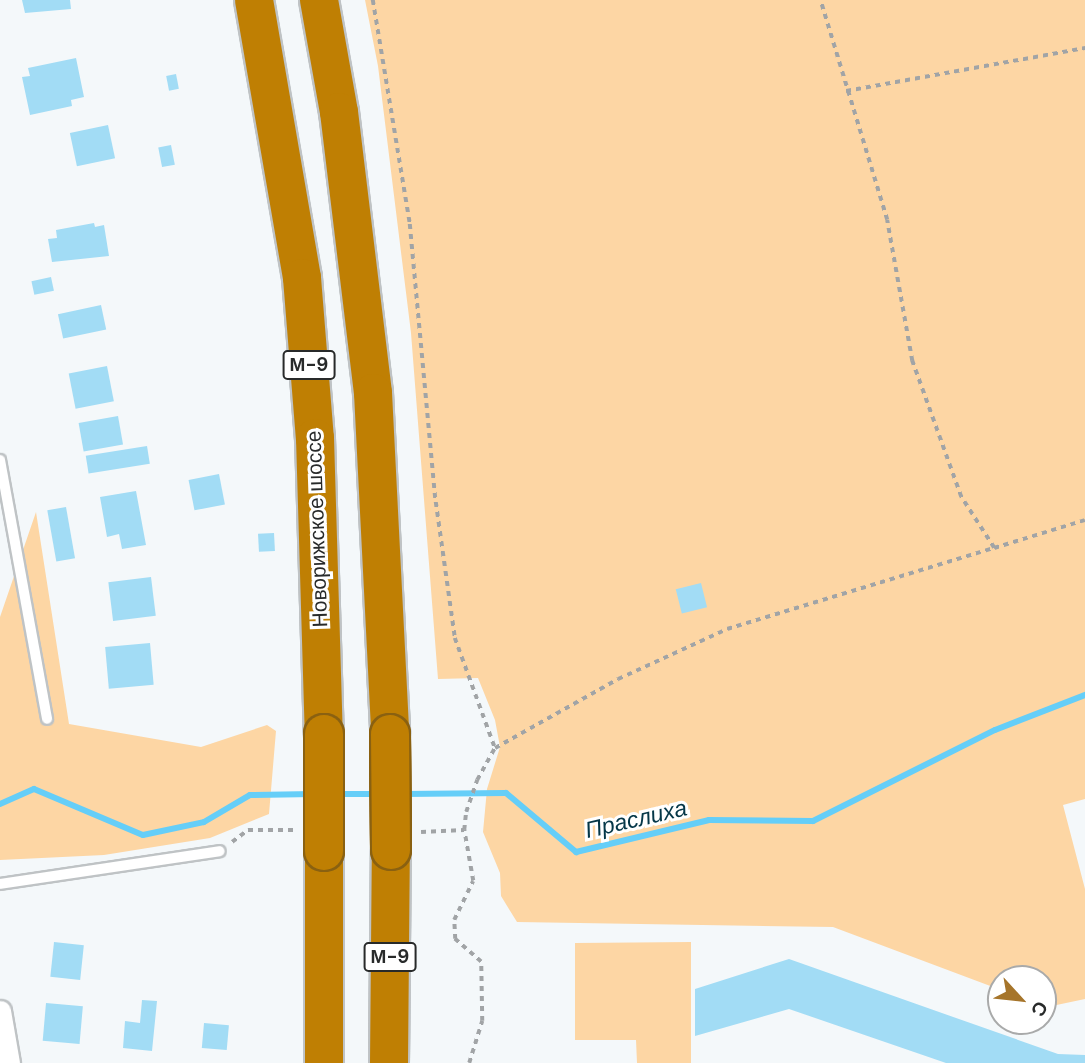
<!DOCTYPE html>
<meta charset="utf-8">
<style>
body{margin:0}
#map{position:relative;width:1085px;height:1063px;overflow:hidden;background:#f4f8fa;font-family:"DM Sans",sans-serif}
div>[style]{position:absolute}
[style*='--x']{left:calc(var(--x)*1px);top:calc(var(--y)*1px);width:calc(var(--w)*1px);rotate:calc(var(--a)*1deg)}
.green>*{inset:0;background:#fdd6a4}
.stream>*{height:6px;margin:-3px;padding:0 3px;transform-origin:3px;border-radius:3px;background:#65cef8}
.building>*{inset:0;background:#a2dcf5;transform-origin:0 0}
.path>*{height:3.5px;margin-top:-1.75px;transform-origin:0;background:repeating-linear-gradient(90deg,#a1a4a6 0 5px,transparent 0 10px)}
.roads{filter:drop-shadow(2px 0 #bfc3c5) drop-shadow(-2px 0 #bfc3c5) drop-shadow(0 2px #bfc3c5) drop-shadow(0 -2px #bfc3c5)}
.service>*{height:10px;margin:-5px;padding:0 5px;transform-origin:5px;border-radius:5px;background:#fff}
.minor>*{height:21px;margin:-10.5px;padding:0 10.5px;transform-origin:10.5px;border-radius:10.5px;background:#fff}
.motorway>*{height:38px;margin:-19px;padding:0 19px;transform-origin:19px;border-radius:19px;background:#bf7f03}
.bridges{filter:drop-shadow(2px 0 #8a6111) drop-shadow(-2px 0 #8a6111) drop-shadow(0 2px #8a6111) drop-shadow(0 -2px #8a6111)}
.motorway-bridge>*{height:38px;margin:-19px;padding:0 19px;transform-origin:19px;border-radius:19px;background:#bf7f03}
span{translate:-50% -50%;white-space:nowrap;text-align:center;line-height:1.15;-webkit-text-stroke:6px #fff;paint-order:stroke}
.shield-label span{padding:2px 5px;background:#fff;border:2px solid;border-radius:5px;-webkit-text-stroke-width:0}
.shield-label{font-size:19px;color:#282a2a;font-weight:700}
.street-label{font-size:21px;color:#282a2a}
.water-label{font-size:23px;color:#053748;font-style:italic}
.north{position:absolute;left:987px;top:965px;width:70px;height:70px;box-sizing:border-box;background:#fff;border:2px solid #a9aaaa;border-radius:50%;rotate:117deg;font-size:19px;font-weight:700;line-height:28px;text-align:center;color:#282a2a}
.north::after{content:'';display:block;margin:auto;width:24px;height:32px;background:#a6752b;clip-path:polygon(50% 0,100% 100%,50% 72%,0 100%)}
</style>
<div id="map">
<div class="green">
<div style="clip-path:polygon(365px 0,1085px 0,1085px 799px,1063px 805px,1085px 889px,1085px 999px,1047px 1007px,1043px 1006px,1043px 979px,1001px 979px,1001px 990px,833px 927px,517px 922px,501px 896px,500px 873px,483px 832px,487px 789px,500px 747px,495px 720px,478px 678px,438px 679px,411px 333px,378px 66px)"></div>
<div style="clip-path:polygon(36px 512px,69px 724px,201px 747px,267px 725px,276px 731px,269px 814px,210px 838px,104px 855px,0 860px,0 617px)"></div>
<div style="clip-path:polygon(691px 942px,691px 1063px,637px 1063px,636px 1040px,575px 1040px,575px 943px)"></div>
</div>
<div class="stream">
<div style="--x:338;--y:794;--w:42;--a:0"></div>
<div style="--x:404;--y:794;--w:102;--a:-0.6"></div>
<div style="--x:506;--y:793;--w:92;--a:40.1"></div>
<div style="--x:576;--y:852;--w:137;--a:-13.5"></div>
<div style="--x:709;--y:820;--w:104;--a:0.6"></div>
<div style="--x:813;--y:821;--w:203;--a:-26.6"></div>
<div style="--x:995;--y:730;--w:97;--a:-21.3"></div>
<div style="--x:0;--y:804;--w:37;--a:-24"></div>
<div style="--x:34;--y:789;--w:118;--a:22.9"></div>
<div style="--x:143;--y:835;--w:62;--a:-12"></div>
<div style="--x:204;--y:822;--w:53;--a:-30.4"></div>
<div style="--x:250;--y:795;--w:63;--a:-0.9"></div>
</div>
<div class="building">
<div style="clip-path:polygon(22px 0,70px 0,71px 9px,25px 13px)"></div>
<div style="clip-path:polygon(76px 58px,84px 97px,71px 100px,72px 106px,30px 115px,22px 77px,30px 76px,28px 68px)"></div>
<div style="left:176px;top:74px;width:15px;height:10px;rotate:79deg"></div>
<div style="left:108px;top:125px;width:34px;height:39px;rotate:78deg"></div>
<div style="left:171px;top:145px;width:20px;height:13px;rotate:79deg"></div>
<div style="clip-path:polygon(94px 223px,95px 227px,104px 225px,109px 256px,52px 262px,48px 239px,57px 238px,56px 230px)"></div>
<div style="left:51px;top:277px;width:14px;height:20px;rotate:78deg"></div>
<div style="left:101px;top:305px;width:25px;height:44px;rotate:78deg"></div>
<div style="left:107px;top:366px;width:36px;height:39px;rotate:79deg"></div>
<div style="left:118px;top:416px;width:29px;height:40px;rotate:80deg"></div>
<div style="left:147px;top:446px;width:18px;height:62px;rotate:81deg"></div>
<div style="left:219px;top:474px;width:31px;height:31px;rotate:79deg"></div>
<div style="clip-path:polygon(136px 491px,146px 545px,122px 549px,119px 534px,107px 537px,100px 497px)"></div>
<div style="left:66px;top:507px;width:52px;height:19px;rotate:80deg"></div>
<div style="left:274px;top:533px;width:18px;height:16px;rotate:87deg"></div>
<div style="left:151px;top:577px;width:39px;height:43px;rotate:83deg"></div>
<div style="left:701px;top:583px;width:25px;height:26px;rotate:76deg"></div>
<div style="left:150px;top:643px;width:42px;height:45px;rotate:85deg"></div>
<div style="left:54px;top:942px;width:30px;height:35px;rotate:6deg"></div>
<div style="clip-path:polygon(789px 959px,1058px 1054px,1085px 1055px,1085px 1063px,946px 1063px,789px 1009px,695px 1036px,695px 989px)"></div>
<div style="clip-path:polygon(142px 1000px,157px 1001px,152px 1051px,123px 1048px,125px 1021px,140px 1023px)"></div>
<div style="left:46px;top:1003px;width:37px;height:38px;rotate:5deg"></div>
<div style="left:204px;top:1023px;width:25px;height:25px;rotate:5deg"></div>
</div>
<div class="path">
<div style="--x:373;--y:0;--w:227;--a:80.6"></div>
<div style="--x:410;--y:224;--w:279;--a:84.7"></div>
<div style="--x:436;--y:502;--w:137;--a:82"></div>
<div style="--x:455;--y:638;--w:117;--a:70"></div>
<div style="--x:846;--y:91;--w:243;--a:-10.2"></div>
<div style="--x:994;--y:548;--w:95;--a:-17.1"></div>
<div style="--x:421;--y:832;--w:43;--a:-2.7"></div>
<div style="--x:232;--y:842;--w:20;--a:-37"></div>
<div style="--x:248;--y:830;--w:46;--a:0"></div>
<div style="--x:469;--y:1063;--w:44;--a:-72.8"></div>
<div style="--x:482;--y:1021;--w:59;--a:-91"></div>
<div style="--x:481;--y:962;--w:35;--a:-139"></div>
<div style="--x:455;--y:939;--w:19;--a:-93"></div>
<div style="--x:454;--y:920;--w:43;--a:-64"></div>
<div style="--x:473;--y:881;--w:52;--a:-100"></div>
<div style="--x:464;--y:830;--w:18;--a:-84"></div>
<div style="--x:466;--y:812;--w:34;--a:-71"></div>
<div style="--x:477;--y:780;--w:37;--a:-61"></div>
<div style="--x:495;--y:748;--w:141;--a:-29.3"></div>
<div style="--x:618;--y:679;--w:120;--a:-24.6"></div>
<div style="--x:727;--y:629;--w:279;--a:-16.9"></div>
<div style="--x:994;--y:548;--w:61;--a:-122.9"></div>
<div style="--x:961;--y:497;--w:145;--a:-109.8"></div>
<div style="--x:912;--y:361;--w:143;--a:-100.1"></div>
<div style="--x:887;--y:220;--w:230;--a:-106.9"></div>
</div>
<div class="roads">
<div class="service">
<div style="--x:0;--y:460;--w:263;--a:79.7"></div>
<div style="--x:0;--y:884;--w:222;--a:-8.5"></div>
</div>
<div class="minor">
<div style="--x:0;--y:1011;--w:53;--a:80.2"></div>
</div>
<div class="motorway">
<div style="--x:254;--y:0;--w:282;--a:80.2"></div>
<div style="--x:302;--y:278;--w:161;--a:85.4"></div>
<div style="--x:315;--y:438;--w:296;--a:88.3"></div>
<div style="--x:319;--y:0;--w:114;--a:79.9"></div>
<div style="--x:339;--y:112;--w:283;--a:83.1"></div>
<div style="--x:373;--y:393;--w:341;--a:87.1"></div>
<div style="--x:324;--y:851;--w:212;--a:90"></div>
<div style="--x:389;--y:1063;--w:213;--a:-89.5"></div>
</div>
</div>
<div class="bridges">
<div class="motorway-bridge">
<div style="--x:324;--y:734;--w:117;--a:90"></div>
<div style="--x:390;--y:734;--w:116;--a:89.5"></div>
</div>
</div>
<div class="shield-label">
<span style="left:309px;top:365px">М-9</span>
<span style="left:390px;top:957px">М-9</span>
</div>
<div class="street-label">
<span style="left:317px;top:529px;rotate:-92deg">Новорижское шоссе</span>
</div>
<div class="water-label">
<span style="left:636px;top:819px;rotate:-13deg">Праслиха</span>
</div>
<div class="north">С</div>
</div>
